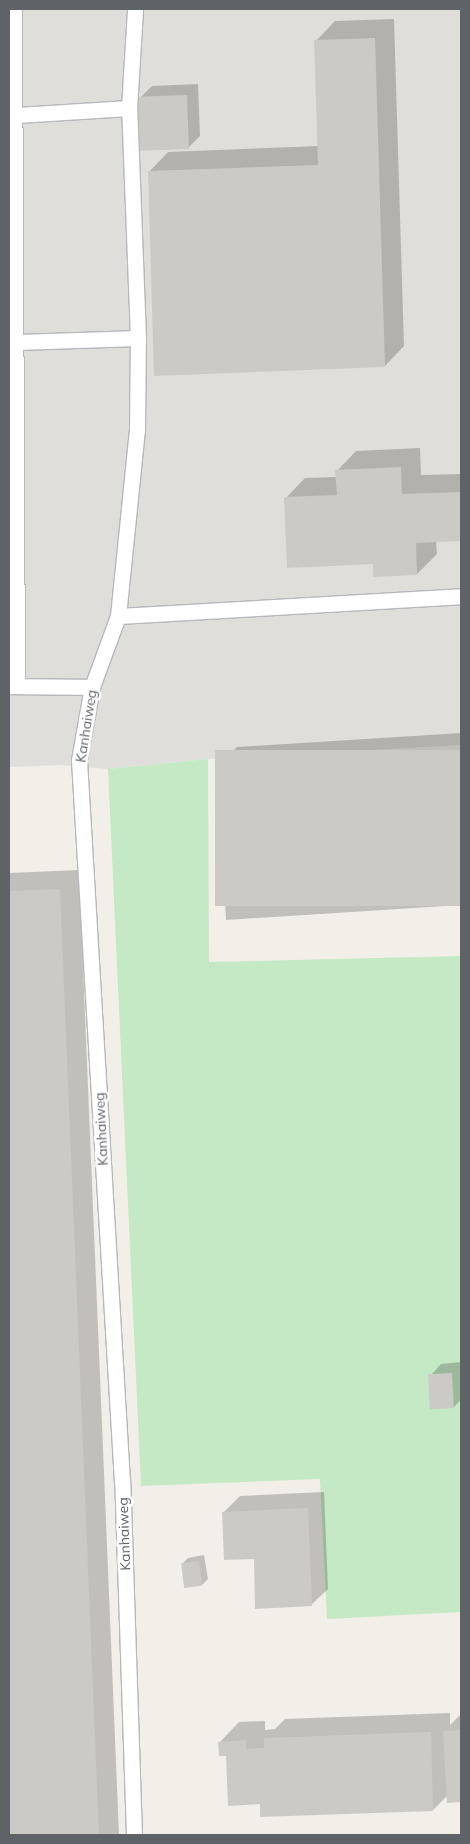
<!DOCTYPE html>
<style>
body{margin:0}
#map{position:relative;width:470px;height:1844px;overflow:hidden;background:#f1efe8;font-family:Mulish,sans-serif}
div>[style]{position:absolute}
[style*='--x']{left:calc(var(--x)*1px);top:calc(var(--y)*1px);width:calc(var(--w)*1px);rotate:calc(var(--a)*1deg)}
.industrial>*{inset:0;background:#e0deda}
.green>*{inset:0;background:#c5e8c5}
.shadow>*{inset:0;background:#0003}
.building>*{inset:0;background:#cccac5;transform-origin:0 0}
.roads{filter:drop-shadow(1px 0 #b5b8bc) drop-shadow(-1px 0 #b5b8bc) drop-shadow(0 1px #b5b8bc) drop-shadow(0 -1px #b5b8bc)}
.lane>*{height:15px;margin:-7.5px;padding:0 7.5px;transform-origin:7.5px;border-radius:7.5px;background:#fff}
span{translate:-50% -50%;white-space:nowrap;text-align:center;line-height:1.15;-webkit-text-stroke:5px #fff;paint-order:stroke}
.street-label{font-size:14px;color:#5f6368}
.frame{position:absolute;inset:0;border:10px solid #5f6368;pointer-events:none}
</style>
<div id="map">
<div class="industrial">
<div style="clip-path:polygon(9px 9px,461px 9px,461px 745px,208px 759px,108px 769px,60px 765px,9px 767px)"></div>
</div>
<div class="green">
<div style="clip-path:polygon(208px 759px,209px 962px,461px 956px,461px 1612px,327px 1619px,320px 1479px,141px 1486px,108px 769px)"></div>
</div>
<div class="shadow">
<div style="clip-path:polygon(394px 19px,404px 346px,385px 366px,149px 172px,168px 152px,319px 146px,316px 41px,335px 21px)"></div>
<div style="clip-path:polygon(198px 84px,200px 136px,188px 148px,140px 98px,152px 86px)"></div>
<div style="clip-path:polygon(420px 448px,421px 475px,461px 474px,461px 540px,436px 541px,437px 554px,417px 574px,374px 562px,286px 498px,305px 478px,337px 477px,337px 471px,356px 451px)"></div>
<div style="clip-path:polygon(461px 733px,461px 905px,226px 920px,218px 766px,237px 747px)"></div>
<div style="clip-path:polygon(79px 870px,119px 1835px,9px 1835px,9px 873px)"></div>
<div style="clip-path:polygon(461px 1362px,461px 1400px,454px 1407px,430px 1376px,441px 1364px)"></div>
<div style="clip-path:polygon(324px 1492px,328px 1589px,311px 1605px,255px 1558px,224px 1512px,240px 1496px)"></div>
<div style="clip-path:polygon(204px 1555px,208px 1579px,202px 1585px,182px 1564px,188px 1558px)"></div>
<div style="clip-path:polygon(450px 1713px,450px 1725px,461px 1714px,461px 1801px,448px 1802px,448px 1795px,433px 1810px,261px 1803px,220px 1742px,239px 1722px,265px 1721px,265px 1730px,275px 1729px,285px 1719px)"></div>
</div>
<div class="building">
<div style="clip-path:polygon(375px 38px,385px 367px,154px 376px,148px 171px,318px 165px,314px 40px)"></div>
<div style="left:187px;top:95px;width:54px;height:49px;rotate:88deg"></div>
<div style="clip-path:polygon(401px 467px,402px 494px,461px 492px,461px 541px,416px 543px,417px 575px,373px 577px,373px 564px,287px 568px,284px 497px,337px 495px,335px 470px)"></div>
<div style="left:461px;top:750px;width:156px;height:246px;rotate:90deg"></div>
<div style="clip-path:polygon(60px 889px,99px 1835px,9px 1835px,9px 891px)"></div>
<div style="left:452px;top:1373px;width:35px;height:24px;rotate:87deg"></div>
<div style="clip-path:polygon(308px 1508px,312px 1606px,255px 1609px,254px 1559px,224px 1560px,222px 1512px)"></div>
<div style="left:199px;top:1561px;width:25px;height:18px;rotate:83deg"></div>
<div style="clip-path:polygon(461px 1730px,461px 1802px,447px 1803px,443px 1731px)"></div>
<div style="clip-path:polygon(431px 1732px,433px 1811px,260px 1817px,260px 1804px,228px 1806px,226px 1756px,219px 1756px,218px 1742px,246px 1740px,246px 1749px,264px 1748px,264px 1738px)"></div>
</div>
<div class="roads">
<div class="lane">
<div style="--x:14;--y:9;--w:677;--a:89.75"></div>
<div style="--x:17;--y:115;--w:112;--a:-3.6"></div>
<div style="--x:17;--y:342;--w:121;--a:-1.9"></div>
<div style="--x:118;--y:616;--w:344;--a:-3.3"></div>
<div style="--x:9;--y:686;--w:83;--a:0.7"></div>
<div style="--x:134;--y:1835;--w:353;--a:-91.9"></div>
<div style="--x:122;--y:1482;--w:723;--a:-93.41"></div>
<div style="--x:79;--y:760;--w:74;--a:-79.9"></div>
<div style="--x:92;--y:687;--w:76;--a:-69.9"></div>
<div style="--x:118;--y:616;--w:187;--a:-84.2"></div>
<div style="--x:137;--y:430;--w:92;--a:-89.4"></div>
<div style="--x:138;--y:338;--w:230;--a:-92.2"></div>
<div style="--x:129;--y:108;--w:99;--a:-86.5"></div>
</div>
</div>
<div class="street-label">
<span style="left:86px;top:726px;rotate:-81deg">Kanhaiweg</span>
<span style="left:101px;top:1129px;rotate:-93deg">Kanhaiweg</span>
<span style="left:124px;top:1534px;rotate:-92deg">Kanhaiweg</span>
</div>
<div class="frame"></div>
</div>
